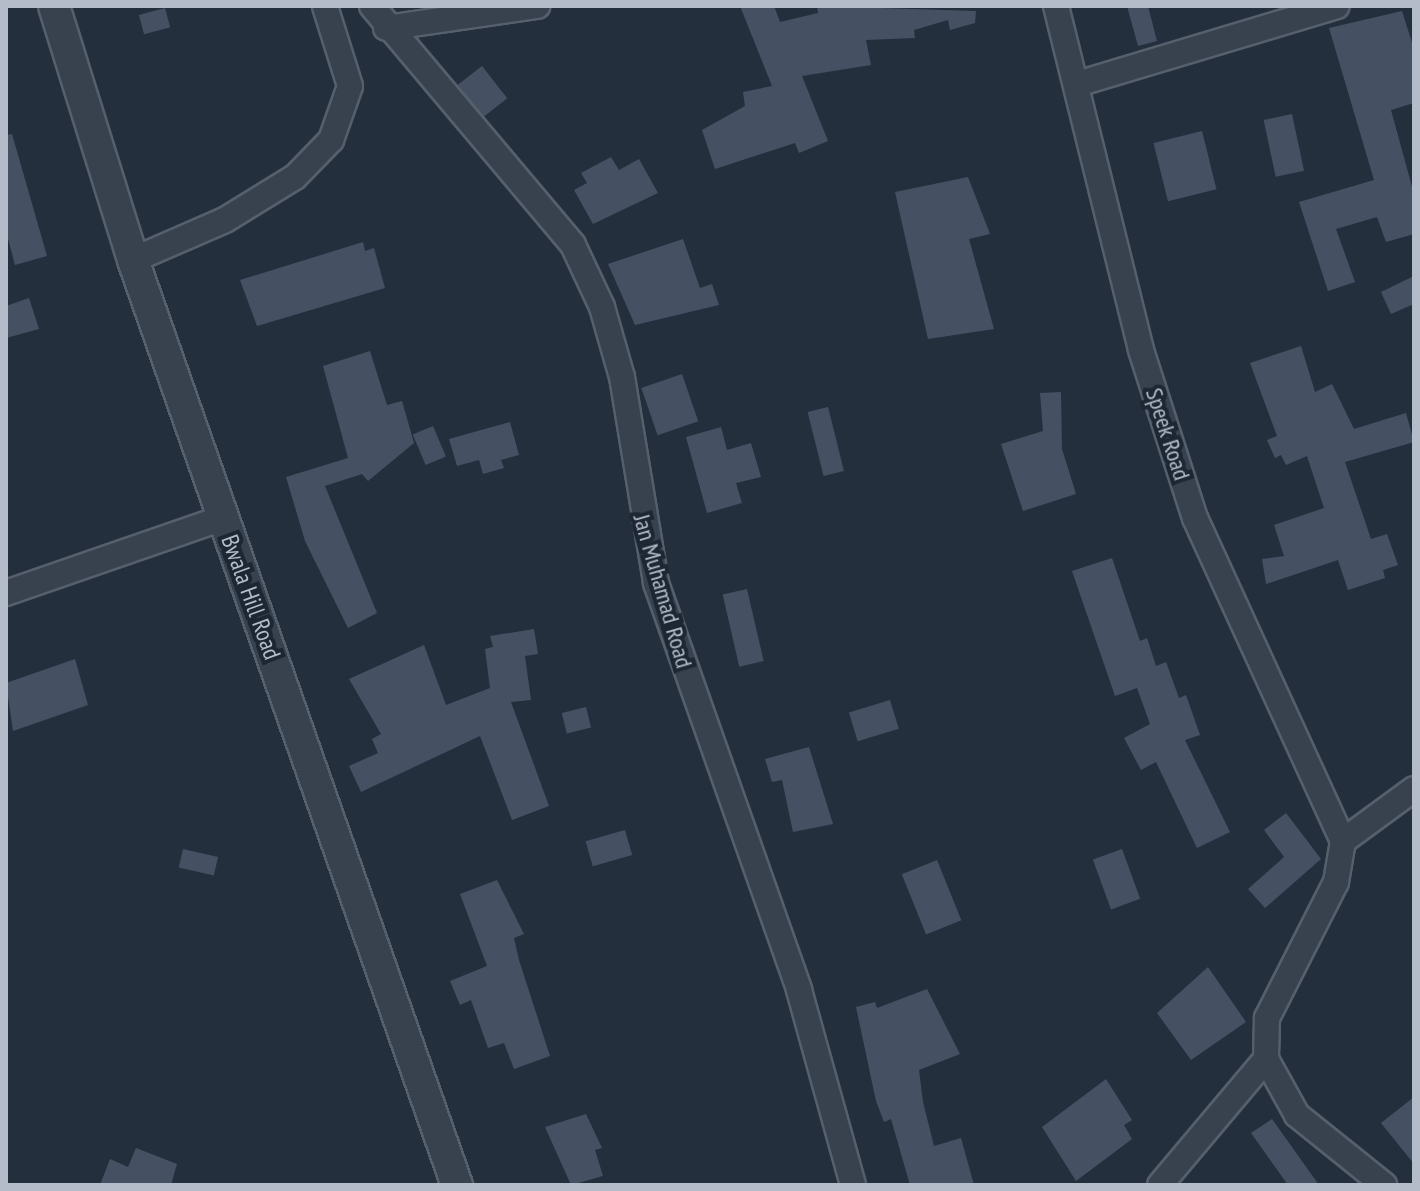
<!DOCTYPE html>
<style>
body{margin:0}
#map{position:relative;width:1420px;height:1191px;overflow:hidden;background:#242f3e;font-family:"PT Sans Narrow",sans-serif}
div>[style]{position:absolute}
[style*='--x']{left:calc(var(--x)*1px);top:calc(var(--y)*1px);width:calc(var(--w)*1px);rotate:calc(var(--a)*1deg)}
.building>*{inset:0;background:#455162;transform-origin:0 0}
.roads{filter:drop-shadow(2px 0 #565f6c) drop-shadow(-2px 0 #565f6c) drop-shadow(0 2px #565f6c) drop-shadow(0 -2px #565f6c)}
.minor>*{height:24px;margin:-12px;padding:0 12px;transform-origin:12px;border-radius:12px;background:#38414e}
.tertiary>*{height:30px;margin:-15px;padding:0 15px;transform-origin:15px;border-radius:15px;background:#38414e}
span{translate:-50% -50%;white-space:nowrap;text-align:center;line-height:1.15;-webkit-text-stroke:8px #1d2633;paint-order:stroke}
.street-label{font-size:24px;color:#b4bcc9}
.frame{position:absolute;inset:0;border:8px solid #b4bcc9;pointer-events:none}
</style>
<div id="map">
<div class="building">
<div style="clip-path:polygon(740px 6px,774px 6px,780px 22px,818px 13px,817px 6px,976px 11px,975px 23px,950px 30px,948px 20px,914px 30px,915px 38px,866px 40px,871px 65px,802px 76px,828px 141px,799px 153px,795px 143px,715px 169px,702px 130px,745px 106px,743px 92px,772px 86px)"></div>
<div style="clip-path:polygon(1127px 6px,1148px 6px,1157px 41px,1138px 46px)"></div>
<div style="left:165px;top:8px;width:20px;height:27px;rotate:75deg"></div>
<div style="clip-path:polygon(1402px 11px,1414px 49px,1414px 103px,1391px 110px,1414px 194px,1414px 234px,1386px 242px,1377px 217px,1336px 229px,1355px 282px,1328px 291px,1299px 202px,1374px 180px,1329px 28px)"></div>
<div style="left:482px;top:66px;width:41px;height:31px;rotate:52deg"></div>
<div style="left:1292px;top:114px;width:58px;height:29px;rotate:78deg"></div>
<div style="left:1202px;top:131px;width:60px;height:50px;rotate:76deg"></div>
<div style="clip-path:polygon(12px 134px,47px 256px,15px 265px,6px 231px,6px 135px)"></div>
<div style="clip-path:polygon(611px 157px,619px 170px,639px 159px,658px 193px,593px 224px,574px 190px,587px 183px,581px 173px)"></div>
<div style="clip-path:polygon(968px 177px,990px 234px,969px 239px,994px 329px,928px 339px,895px 192px)"></div>
<div style="clip-path:polygon(683px 239px,700px 288px,712px 284px,719px 305px,635px 325px,608px 264px)"></div>
<div style="clip-path:polygon(363px 242px,365px 251px,374px 248px,385px 288px,257px 326px,240px 280px)"></div>
<div style="clip-path:polygon(1414px 276px,1414px 304px,1391px 314px,1381px 292px)"></div>
<div style="clip-path:polygon(29px 298px,39px 329px,6px 338px,6px 306px)"></div>
<div style="clip-path:polygon(1301px 346px,1315px 392px,1332px 384px,1354px 429px,1406px 413px,1414px 442px,1345px 462px,1371px 539px,1387px 534px,1398px 565px,1383px 570px,1385px 578px,1348px 590px,1338px 560px,1266px 584px,1262px 559px,1284px 556px,1274px 525px,1324px 508px,1307px 456px,1286px 465px,1281px 455px,1275px 458px,1267px 440px,1277px 436px,1250px 363px)"></div>
<div style="clip-path:polygon(370px 351px,387px 405px,402px 401px,414px 443px,368px 481px,362px 474px,325px 486px,377px 613px,348px 628px,305px 541px,286px 477px,348px 458px,323px 366px)"></div>
<div style="left:682px;top:374px;width:50px;height:43px;rotate:71deg"></div>
<div style="clip-path:polygon(1061px 392px,1062px 449px,1076px 494px,1023px 511px,1001px 444px,1043px 431px,1040px 393px)"></div>
<div style="left:828px;top:407px;width:66px;height:21px;rotate:76deg"></div>
<div style="clip-path:polygon(510px 422px,519px 455px,501px 460px,504px 468px,483px 474px,479px 460px,457px 466px,449px 439px)"></div>
<div style="left:433px;top:426px;width:33px;height:22px;rotate:67deg"></div>
<div style="clip-path:polygon(721px 427px,727px 450px,751px 443px,761px 477px,736px 483px,742px 503px,707px 513px,686px 437px)"></div>
<div style="clip-path:polygon(1112px 558px,1140px 641px,1147px 638px,1156px 666px,1166px 662px,1179px 698px,1186px 695px,1200px 735px,1185px 740px,1230px 832px,1197px 848px,1156px 762px,1141px 770px,1124px 738px,1150px 724px,1137px 688px,1115px 696px,1072px 571px)"></div>
<div style="left:747px;top:589px;width:74px;height:25px;rotate:77deg"></div>
<div style="clip-path:polygon(534px 629px,538px 654px,525px 656px,531px 700px,511px 702px,549px 806px,512px 820px,480px 736px,361px 792px,349px 766px,378px 753px,372px 739px,381px 734px,349px 679px,424px 645px,446px 705px,490px 688px,485px 649px,493px 647px,490px 636px)"></div>
<div style="clip-path:polygon(75px 659px,88px 705px,13px 731px,6px 683px)"></div>
<div style="left:890px;top:700px;width:30px;height:43px;rotate:73deg"></div>
<div style="left:586px;top:707px;width:21px;height:25px;rotate:76deg"></div>
<div style="clip-path:polygon(809px 747px,833px 824px,793px 832px,782px 780px,772px 782px,765px 759px)"></div>
<div style="clip-path:polygon(1286px 813px,1321px 859px,1265px 908px,1248px 889px,1284px 857px,1264px 830px)"></div>
<div style="left:625px;top:830px;width:26px;height:41px;rotate:74deg"></div>
<div style="left:183px;top:849px;width:36px;height:19px;rotate:13deg"></div>
<div style="left:1122px;top:849px;width:53px;height:31px;rotate:70deg"></div>
<div style="left:937px;top:860px;width:65px;height:38px;rotate:68deg"></div>
<div style="clip-path:polygon(497px 880px,524px 934px,514px 938px,519px 960px,550px 1056px,514px 1069px,504px 1043px,488px 1048px,471px 1000px,460px 1005px,450px 981px,487px 966px,460px 894px)"></div>
<div style="clip-path:polygon(1208px 967px,1246px 1022px,1191px 1060px,1157px 1013px)"></div>
<div style="clip-path:polygon(927px 989px,960px 1054px,919px 1070px,923px 1102px,934px 1146px,961px 1138px,974px 1185px,910px 1185px,891px 1119px,884px 1122px,876px 1101px,856px 1007px,875px 1002px,877px 1008px)"></div>
<div style="clip-path:polygon(1106px 1079px,1132px 1120px,1124px 1125px,1132px 1139px,1076px 1181px,1042px 1127px)"></div>
<div style="clip-path:polygon(1414px 1097px,1414px 1164px,1381px 1123px)"></div>
<div style="clip-path:polygon(586px 1114px,602px 1148px,595px 1150px,603px 1176px,571px 1185px,545px 1127px)"></div>
<div style="clip-path:polygon(1272px 1119px,1319px 1185px,1288px 1185px,1251px 1133px)"></div>
<div style="clip-path:polygon(136px 1148px,177px 1164px,171px 1185px,100px 1185px,110px 1159px,128px 1167px)"></div>
</div>
<div class="roads">
<div class="minor">
<div style="--x:372;--y:6;--w:312;--a:49.9"></div>
<div style="--x:573;--y:245;--w:68;--a:64.9"></div>
<div style="--x:602;--y:307;--w:73;--a:74.1"></div>
<div style="--x:622;--y:377;--w:209;--a:80.6"></div>
<div style="--x:656;--y:583;--w:431;--a:70.6"></div>
<div style="--x:799;--y:990;--w:202;--a:74.5"></div>
<div style="--x:1056;--y:6;--w:354;--a:76.1"></div>
<div style="--x:1141;--y:350;--w:176;--a:72.2"></div>
<div style="--x:1195;--y:518;--w:355;--a:65.4"></div>
<div style="--x:1343;--y:841;--w:42;--a:99.7"></div>
<div style="--x:1336;--y:882;--w:153;--a:116.9"></div>
<div style="--x:1267;--y:1018;--w:41;--a:91.4"></div>
<div style="--x:1266;--y:1059;--w:64;--a:61"></div>
<div style="--x:1297;--y:1115;--w:112;--a:38.8"></div>
<div style="--x:386;--y:28;--w:153;--a:-8.3"></div>
<div style="--x:1077;--y:84;--w:271;--a:-16.7"></div>
<div style="--x:133;--y:260;--w:100;--a:-23.5"></div>
<div style="--x:225;--y:220;--w:82;--a:-31.6"></div>
<div style="--x:295;--y:177;--w:52;--a:-45.8"></div>
<div style="--x:331;--y:140;--w:57;--a:-70.6"></div>
<div style="--x:350;--y:86;--w:84;--a:-107.4"></div>
<div style="--x:6;--y:593;--w:230;--a:-19.1"></div>
<div style="--x:1343;--y:841;--w:88;--a:-36.2"></div>
<div style="--x:1160;--y:1185;--w:165;--a:-49.9"></div>
</div>
<div class="tertiary">
<div style="--x:54;--y:6;--w:266;--a:72.7"></div>
<div style="--x:133;--y:260;--w:980;--a:70.7"></div>
</div>
</div>
<div class="street-label">
<span style="left:1168px;top:434px;rotate:72deg">Speek Road</span>
<span style="left:663px;top:591px;rotate:74deg">Jan Muhamad Road</span>
<span style="left:251px;top:597px;rotate:70deg">Bwala Hill Road</span>
</div>
<div class="frame"></div>
</div>
